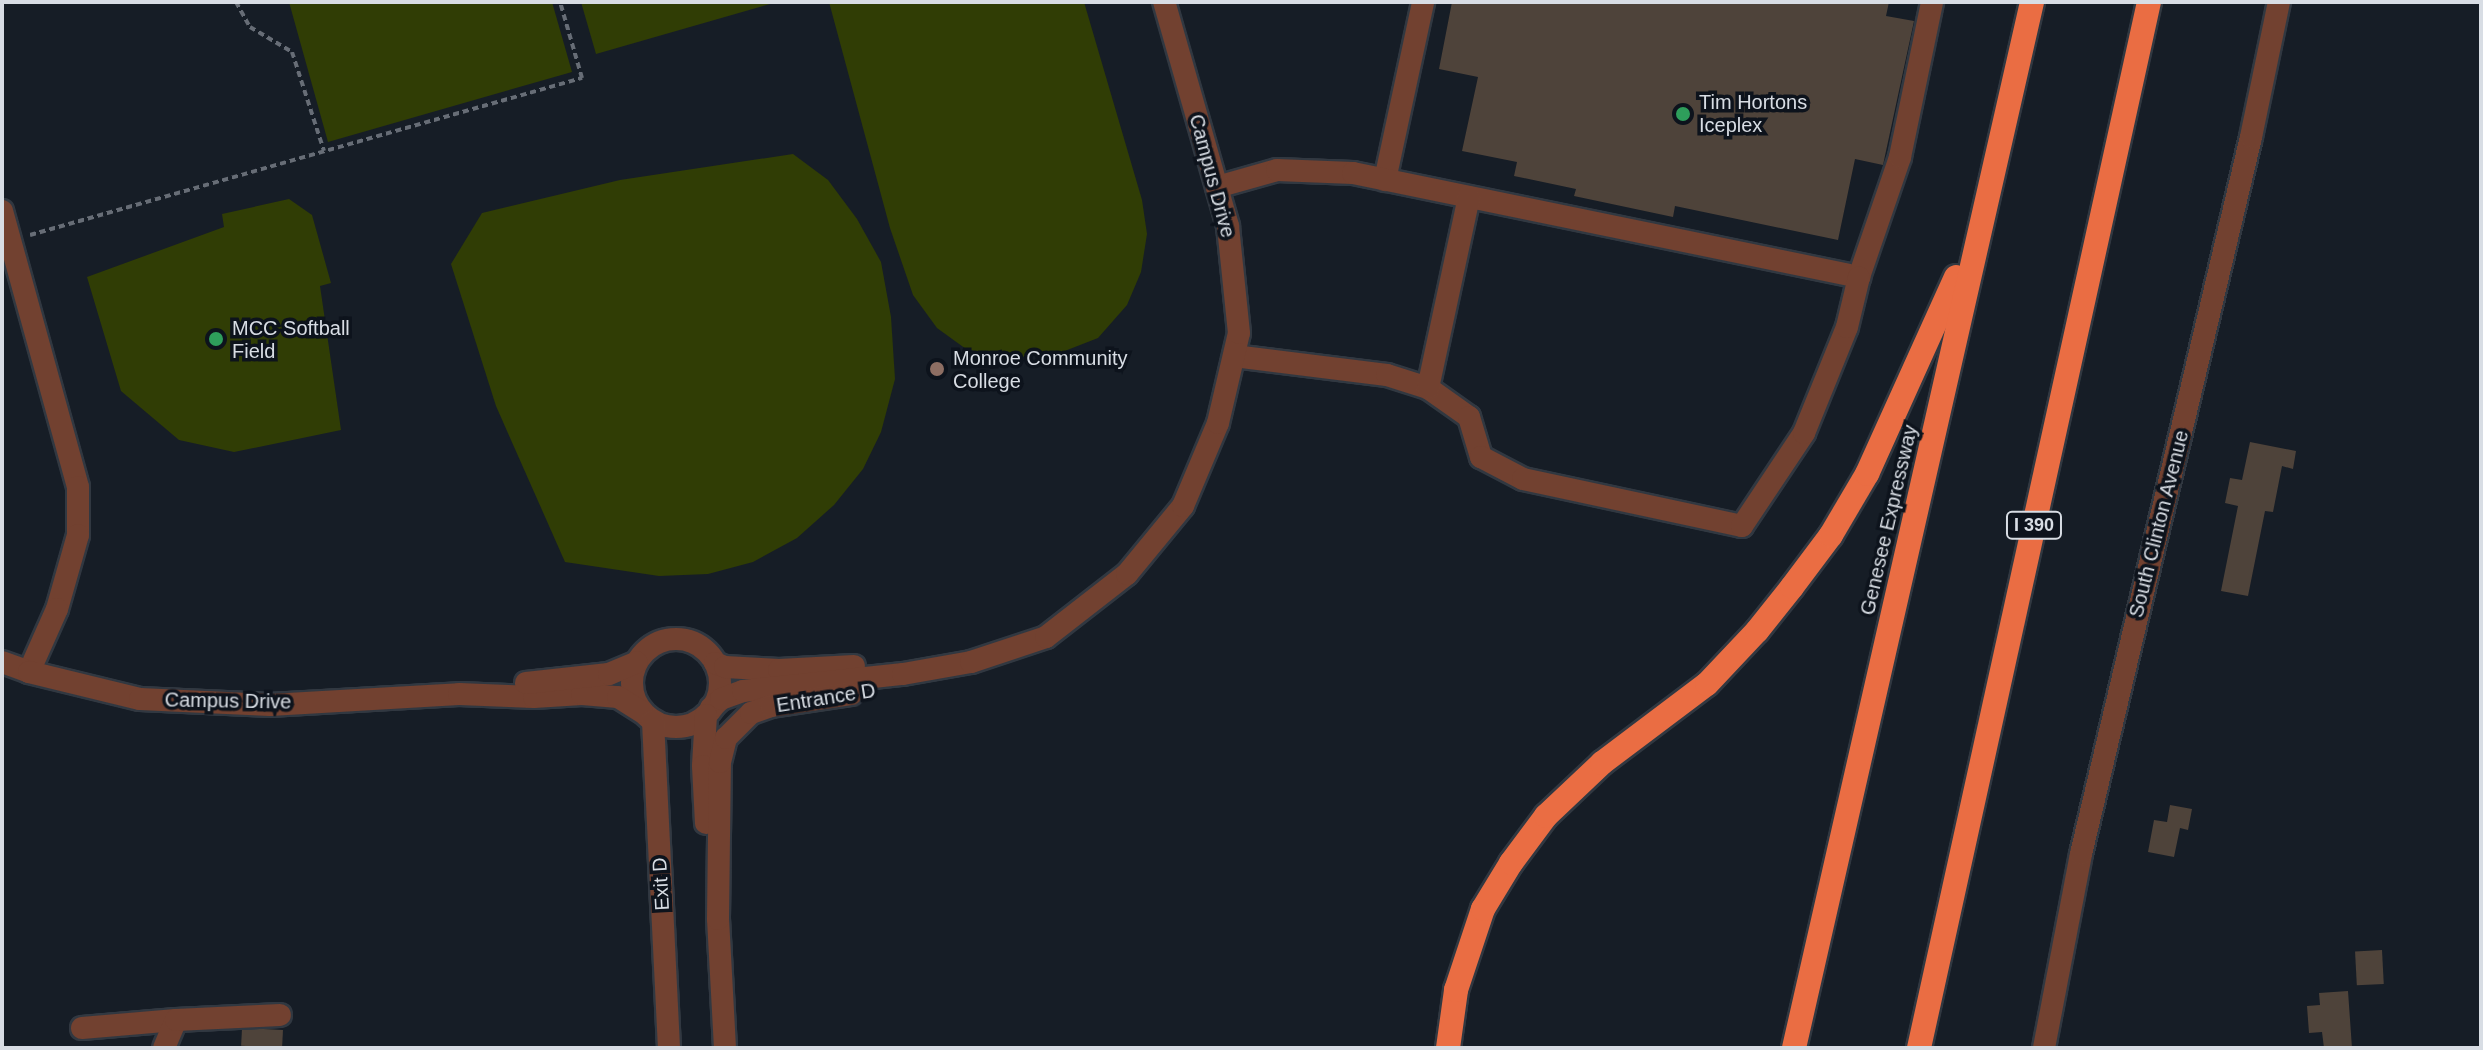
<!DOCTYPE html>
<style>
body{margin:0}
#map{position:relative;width:2483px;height:1050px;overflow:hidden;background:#161d26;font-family:Arial,sans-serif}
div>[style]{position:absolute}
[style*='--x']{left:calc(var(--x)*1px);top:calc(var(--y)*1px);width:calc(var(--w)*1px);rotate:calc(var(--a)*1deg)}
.green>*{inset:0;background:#303d05}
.building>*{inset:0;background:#4e433a;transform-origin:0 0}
.path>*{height:4px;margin-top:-2px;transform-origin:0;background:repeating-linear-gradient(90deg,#676d76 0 6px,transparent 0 10px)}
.roads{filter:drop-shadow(2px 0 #313841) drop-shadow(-2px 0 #313841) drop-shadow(0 2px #313841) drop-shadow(0 -2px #313841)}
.minor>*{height:22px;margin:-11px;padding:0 11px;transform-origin:11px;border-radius:11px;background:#724130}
.minor>.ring{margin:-11px;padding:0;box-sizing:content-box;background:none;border:22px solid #724130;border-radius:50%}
.highway>*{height:24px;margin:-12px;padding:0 12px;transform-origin:12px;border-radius:12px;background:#ea6d43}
.dots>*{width:22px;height:22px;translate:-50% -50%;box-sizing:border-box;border:4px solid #0d131c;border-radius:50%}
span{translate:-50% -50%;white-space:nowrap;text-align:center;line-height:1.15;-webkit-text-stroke:7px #0d131c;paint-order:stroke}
.shield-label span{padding:2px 6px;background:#0d131c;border:2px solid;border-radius:6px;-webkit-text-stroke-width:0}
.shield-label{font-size:18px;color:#d8dde4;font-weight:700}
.poi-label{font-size:20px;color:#d8dde4}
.left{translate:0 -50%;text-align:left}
.street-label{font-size:20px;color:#d8dde4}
.frame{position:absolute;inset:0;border:4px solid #d8dde4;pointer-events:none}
</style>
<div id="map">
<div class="green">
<div style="clip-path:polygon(289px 2px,552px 2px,572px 72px,328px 142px)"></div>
<div style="clip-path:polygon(581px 2px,777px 2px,596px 54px)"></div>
<div style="clip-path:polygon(829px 2px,1084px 2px,1142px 200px,1147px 234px,1141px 272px,1127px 305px,1098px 338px,1057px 354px,1007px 358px,966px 349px,937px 328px,913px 295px,890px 228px)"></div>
<div style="clip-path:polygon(793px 154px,828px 180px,857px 219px,881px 262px,891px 317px,895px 379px,881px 432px,863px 469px,834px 505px,797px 538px,753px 562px,708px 574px,659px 576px,565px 562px,496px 406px,451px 264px,482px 213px,620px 180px)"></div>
<div style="clip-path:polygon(289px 199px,312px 215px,331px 283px,320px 286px,341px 430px,234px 452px,179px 440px,121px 391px,87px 277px,224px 227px,222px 214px)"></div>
</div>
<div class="building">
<div style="clip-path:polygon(1452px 2px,1889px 2px,1886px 16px,1914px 21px,1883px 165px,1855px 159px,1838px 240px,1675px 206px,1673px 217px,1574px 196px,1576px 189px,1514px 176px,1517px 162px,1462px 151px,1478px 77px,1439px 69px)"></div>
<div style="clip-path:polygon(2250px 442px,2296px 451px,2293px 469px,2282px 466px,2273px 512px,2265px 511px,2248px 596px,2221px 591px,2238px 506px,2225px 503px,2230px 478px,2242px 480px)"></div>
<div style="clip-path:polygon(2170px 805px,2192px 809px,2188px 830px,2180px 828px,2174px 857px,2148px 852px,2154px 820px,2167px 822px)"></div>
<div style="left:2382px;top:950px;width:34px;height:27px;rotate:87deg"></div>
<div style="clip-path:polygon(2348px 991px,2352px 1048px,2324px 1048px,2322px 1032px,2309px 1033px,2307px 1006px,2320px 1005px,2319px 993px)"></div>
<div style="left:283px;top:1030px;width:18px;height:41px;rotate:93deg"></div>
</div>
<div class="path">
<div style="--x:236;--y:2;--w:29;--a:61"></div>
<div style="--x:250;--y:27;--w:49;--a:30.8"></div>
<div style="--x:292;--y:52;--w:104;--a:72.1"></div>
<div style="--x:30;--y:235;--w:574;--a:-15.88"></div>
<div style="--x:582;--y:78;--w:79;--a:-106.1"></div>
</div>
<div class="roads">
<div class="minor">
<div style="--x:1385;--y:180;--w:182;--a:-77.9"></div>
<div style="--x:1217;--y:187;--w:62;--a:-15.8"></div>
<div style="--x:1277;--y:170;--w:76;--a:2.3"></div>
<div style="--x:1353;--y:173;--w:517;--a:11.61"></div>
<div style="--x:1859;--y:277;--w:127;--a:-71.1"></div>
<div style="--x:1900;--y:157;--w:158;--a:-78.3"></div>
<div style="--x:2;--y:211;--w:286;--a:74.6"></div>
<div style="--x:78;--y:487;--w:48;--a:90"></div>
<div style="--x:78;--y:535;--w:77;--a:105.8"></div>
<div style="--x:57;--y:609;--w:69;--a:114"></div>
<div style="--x:1234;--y:356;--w:154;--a:7.1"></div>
<div style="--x:1387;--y:375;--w:43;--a:17.6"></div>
<div style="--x:1428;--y:388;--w:50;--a:35.3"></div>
<div style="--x:1469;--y:417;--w:42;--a:73.3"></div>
<div style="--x:1481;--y:457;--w:47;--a:27.6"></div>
<div style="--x:1523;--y:479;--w:224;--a:12.1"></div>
<div style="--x:1742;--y:526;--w:112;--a:-56.3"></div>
<div style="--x:1804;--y:433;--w:114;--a:-67.9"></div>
<div style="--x:1847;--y:327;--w:51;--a:-76.5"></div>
<div style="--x:1428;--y:388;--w:195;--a:-77.9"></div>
<div class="ring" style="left:632px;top:639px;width:66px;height:66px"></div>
<div style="--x:2;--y:662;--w:29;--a:20"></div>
<div style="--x:29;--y:672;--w:114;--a:13.7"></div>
<div style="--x:140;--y:699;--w:130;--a:2.6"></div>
<div style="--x:270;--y:705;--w:189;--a:-3.3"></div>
<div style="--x:459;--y:694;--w:75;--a:2.3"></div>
<div style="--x:534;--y:697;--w:48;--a:-3.6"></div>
<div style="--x:582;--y:694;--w:36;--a:5"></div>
<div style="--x:618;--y:697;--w:28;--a:32"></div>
<div style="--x:715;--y:663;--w:11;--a:22"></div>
<div style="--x:725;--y:667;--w:54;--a:3.2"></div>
<div style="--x:779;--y:670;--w:75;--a:-3.1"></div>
<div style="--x:526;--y:683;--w:83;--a:-6.2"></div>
<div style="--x:609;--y:674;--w:30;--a:-23"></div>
<div style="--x:711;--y:708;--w:13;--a:-42"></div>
<div style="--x:721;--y:699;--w:23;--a:-20"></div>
<div style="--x:743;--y:691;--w:161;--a:-6.1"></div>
<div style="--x:903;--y:674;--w:69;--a:-10"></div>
<div style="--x:971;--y:662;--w:79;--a:-18.4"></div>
<div style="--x:1046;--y:637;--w:103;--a:-37.9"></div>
<div style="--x:1127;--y:574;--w:88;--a:-50.5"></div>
<div style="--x:1183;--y:506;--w:90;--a:-67.1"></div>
<div style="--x:1218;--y:423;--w:92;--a:-76.9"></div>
<div style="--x:1239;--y:333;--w:108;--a:-95.9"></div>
<div style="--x:1228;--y:226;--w:233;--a:-105.9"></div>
<div style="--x:706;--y:715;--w:51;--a:93.4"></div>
<div style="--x:703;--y:766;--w:57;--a:87"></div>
<div style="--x:653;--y:721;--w:327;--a:87.2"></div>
<div style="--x:82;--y:1028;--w:94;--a:-4.9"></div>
<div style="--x:164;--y:1048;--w:30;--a:-67"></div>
<div style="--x:176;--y:1020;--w:104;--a:-2.8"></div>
<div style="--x:725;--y:1048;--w:129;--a:-93.1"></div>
<div style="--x:718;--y:919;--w:157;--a:-89.3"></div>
<div style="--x:720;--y:762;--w:25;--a:-76"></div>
<div style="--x:726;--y:738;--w:35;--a:-45"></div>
<div style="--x:751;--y:713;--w:21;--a:-19"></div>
<div style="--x:771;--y:706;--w:81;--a:-8.5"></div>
<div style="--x:2044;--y:1048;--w:197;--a:-79.2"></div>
<div style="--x:2081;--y:854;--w:737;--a:-76.66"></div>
<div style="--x:2251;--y:137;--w:138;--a:-78.3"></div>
</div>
<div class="highway">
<div style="--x:1448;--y:1048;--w:59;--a:-82.1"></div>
<div style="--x:1456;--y:990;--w:85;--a:-71.6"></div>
<div style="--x:1483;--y:909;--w:54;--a:-58.7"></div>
<div style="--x:1511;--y:863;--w:59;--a:-53.3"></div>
<div style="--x:1546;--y:816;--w:77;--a:-43.4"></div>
<div style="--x:1602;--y:763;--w:131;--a:-37"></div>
<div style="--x:1707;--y:684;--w:73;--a:-46.7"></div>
<div style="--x:1757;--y:631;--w:56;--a:-51.5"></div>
<div style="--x:1792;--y:587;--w:65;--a:-53.1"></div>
<div style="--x:1831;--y:535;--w:71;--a:-59.5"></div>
<div style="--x:1867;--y:474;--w:216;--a:-65.7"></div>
<div style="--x:1794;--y:1048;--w:1073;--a:-77.18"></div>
<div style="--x:1919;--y:1048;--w:1071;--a:-77.6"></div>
</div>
</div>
<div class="dots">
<div style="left:1683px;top:114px;background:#2e9e5b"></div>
<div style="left:216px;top:339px;background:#2e9e5b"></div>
<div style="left:937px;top:369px;background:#8d6e63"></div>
</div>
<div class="shield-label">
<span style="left:2034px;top:525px">I 390</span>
</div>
<div class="poi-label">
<span class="left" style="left:1699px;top:114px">Tim Hortons<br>Iceplex</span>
<span class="left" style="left:232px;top:340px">MCC Softball<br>Field</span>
<span class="left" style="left:953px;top:370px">Monroe Community<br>College</span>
</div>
<div class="street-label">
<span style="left:1212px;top:176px;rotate:75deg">Campus Drive</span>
<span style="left:1889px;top:520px;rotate:-77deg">Genesee Expressway</span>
<span style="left:2159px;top:524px;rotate:-76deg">South Clinton Avenue</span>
<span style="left:826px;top:698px;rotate:-9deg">Entrance D</span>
<span style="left:228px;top:701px;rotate:1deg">Campus Drive</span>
<span style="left:661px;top:884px;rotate:-93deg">Exit D</span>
</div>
<div class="frame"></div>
</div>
